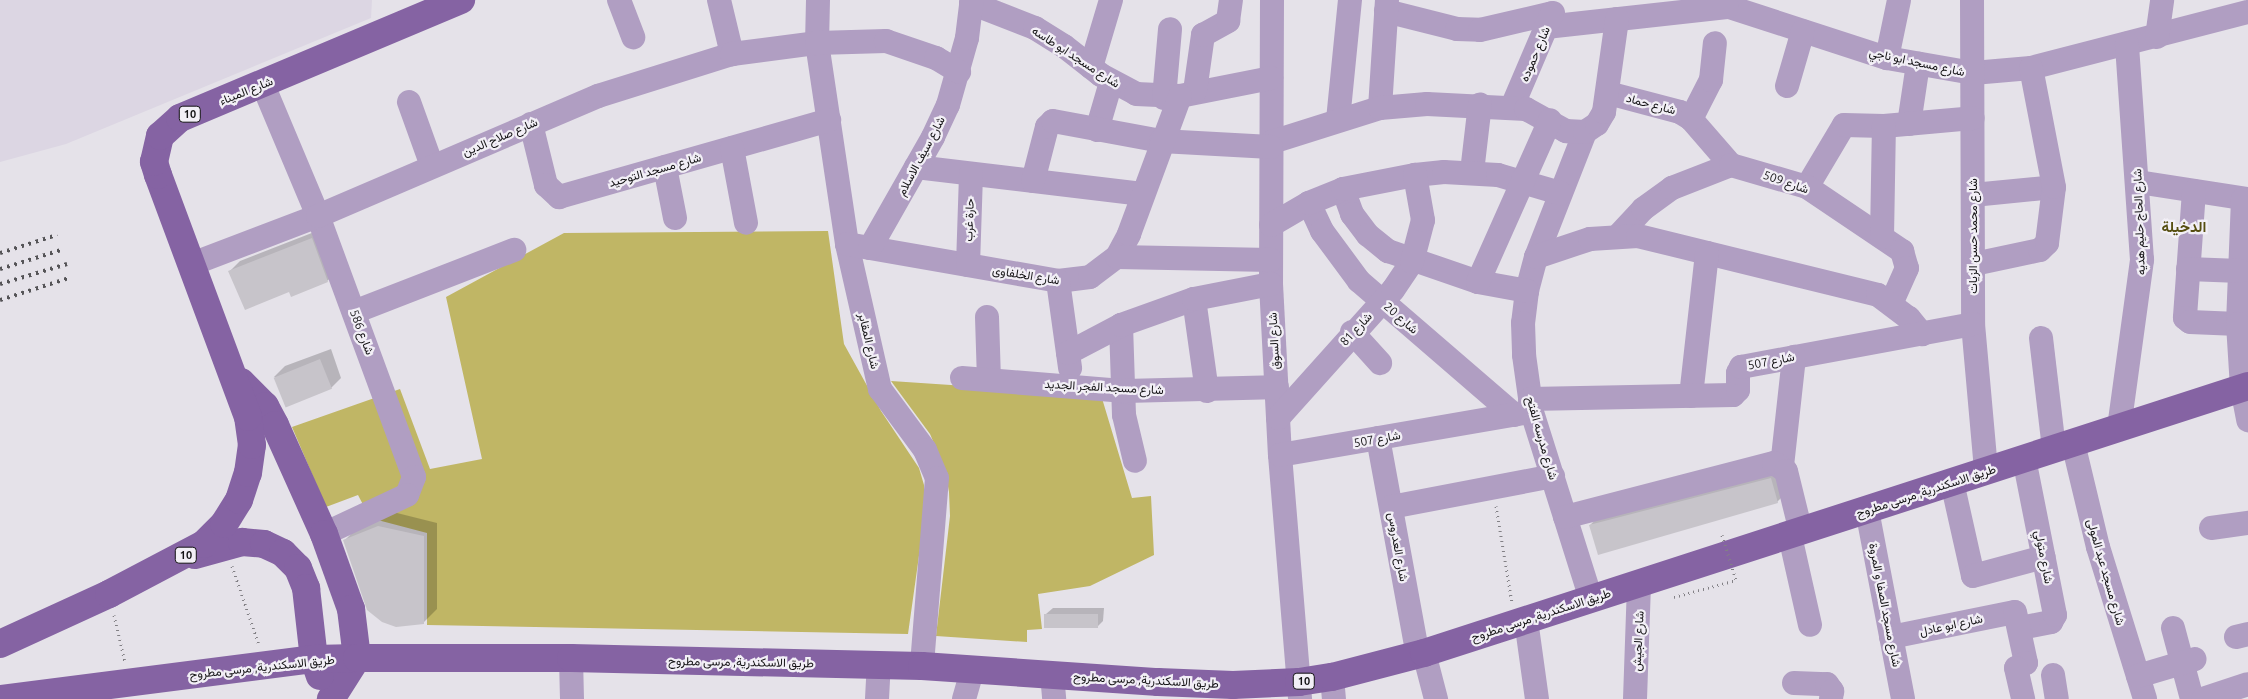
<!DOCTYPE html>
<meta charset="utf-8">
<style>
body{margin:0}
#map{position:relative;width:2248px;height:699px;overflow:hidden;background:#e5e2e9;font-family:Ubuntu,Vazirmatn,sans-serif}
div>[style]{position:absolute}
[style*='--x']{left:calc(var(--x)*1px);top:calc(var(--y)*1px);width:calc(var(--w)*1px);rotate:calc(var(--a)*1deg)}
.built>*{inset:0;background:#dcd6e3}
.green>*{inset:0;background:#c0b665}
.shadow>*{inset:0;background:#0003}
.building>*{inset:0;background:#c7c4ca;transform-origin:0 0}
.path>*{height:3px;margin-top:-1.5px;transform-origin:0;background:repeating-linear-gradient(90deg,#828085 0 1px,transparent 0 5px)}
.minor>*{height:24px;margin:-12px;padding:0 12px;transform-origin:12px;border-radius:12px;background:#b09ec2}
.major>*{height:28px;margin:-14px;padding:0 14px;transform-origin:14px;border-radius:14px;background:#8563a3}
.rail>*{height:4px;margin-top:-2px;transform-origin:0;background:repeating-linear-gradient(90deg,#555457 0 2.5px,transparent 0 7.5px)}
.path-bridge>*{height:3px;margin-top:-1.5px;transform-origin:0;background:repeating-linear-gradient(90deg,#828085 0 1px,transparent 0 5px)}
span{translate:-50% -50%;white-space:nowrap;text-align:center;line-height:1.15;-webkit-text-stroke:4.5px #f2eff6;paint-order:stroke}
.shield-label span{padding:1px 4px;background:#f2eff6;border:1px solid;border-radius:4px;-webkit-text-stroke-width:0}
.shield-label{font-size:11px;color:#141315;font-weight:700}
.street-label{font-size:12px;color:#141315}
.quarter-label{font-size:15px;color:#564e10;font-weight:700}
</style>
<div id="map">
<div class="built">
<div style="clip-path:polygon(0 0,372px 0,371px 18px,66px 144px,0 162px)"></div>
</div>
<div class="green">
<div style="clip-path:polygon(828px 231px,844px 344px,881px 411px,919px 468px,924px 485px,925px 513px,908px 634px,427px 625px,427px 533px,370px 518px,358px 495px,326px 507px,292px 427px,400px 389px,430px 469px,482px 459px,446px 297px,564px 233px)"></div>
<div style="clip-path:polygon(891px 381px,1101px 395px,1132px 498px,1151px 496px,1154px 555px,1090px 586px,1038px 594px,1042px 629px,1027px 630px,1027px 642px,936px 636px,950px 516px,949px 492px,945px 469px,930px 434px)"></div>
</div>
<div class="shadow">
<div style="clip-path:polygon(322px 229px,338px 271px,327px 281px,290px 290px,230px 271px,240px 261px)"></div>
<div style="clip-path:polygon(331px 349px,341px 378px,331px 388px,274px 377px,285px 366px)"></div>
<div style="clip-path:polygon(1785px 465px,1791px 488px,1777px 502px,1590px 525px,1604px 512px)"></div>
<div style="clip-path:polygon(393px 512px,437px 523px,437px 609px,423px 623px,344px 541px,358px 527px)"></div>
<div style="clip-path:polygon(1053px 608px,1104px 608px,1103px 621px,1096px 628px,1046px 614px)"></div>
</div>
<div class="building">
<div style="clip-path:polygon(312px 238px,328px 282px,291px 297px,289px 292px,245px 310px,228px 271px)"></div>
<div style="left:320px;top:359px;width:32px;height:50px;rotate:68deg"></div>
<div style="clip-path:polygon(1771px 478px,1778px 503px,1598px 555px,1589px 525px)"></div>
<div style="clip-path:polygon(378px 526px,424px 536px,424px 624px,396px 627px,382px 622px,367px 610px,343px 540px)"></div>
<div style="left:1044px;top:614px;width:54px;height:14px"></div>
</div>
<div class="path">
<div style="--x:1496;--y:506;--w:98;--a:80.6"></div>
<div style="--x:232;--y:566;--w:83;--a:71.1"></div>
<div style="--x:1674;--y:597;--w:64;--a:-15.3"></div>
<div style="--x:114;--y:615;--w:48;--a:76.8"></div>
</div>
<div class="minor">
<div style="--x:619;--y:0;--w:40;--a:69"></div>
<div style="--x:719;--y:0;--w:56;--a:76.5"></div>
<div style="--x:818;--y:0;--w:43;--a:91.3"></div>
<div style="--x:817;--y:43;--w:203;--a:81.5"></div>
<div style="--x:847;--y:244;--w:149;--a:77.2"></div>
<div style="--x:880;--y:389;--w:76;--a:53.6"></div>
<div style="--x:925;--y:450;--w:30;--a:67"></div>
<div style="--x:937;--y:478;--w:189;--a:94.6"></div>
<div style="--x:1272;--y:0;--w:284;--a:90.2"></div>
<div style="--x:1271;--y:284;--w:171;--a:87"></div>
<div style="--x:1280;--y:455;--w:245;--a:85.3"></div>
<div style="--x:1708;--y:0;--w:188;--a:18"></div>
<div style="--x:1887;--y:58;--w:87;--a:9.9"></div>
<div style="--x:1973;--y:73;--w:58;--a:-4.9"></div>
<div style="--x:2031;--y:68;--w:224;--a:-14.5"></div>
<div style="--x:1972;--y:0;--w:324;--a:89.8"></div>
<div style="--x:1973;--y:324;--w:148;--a:84.9"></div>
<div style="--x:971;--y:3;--w:69;--a:21.3"></div>
<div style="--x:1035;--y:28;--w:34;--a:32"></div>
<div style="--x:1064;--y:46;--w:47;--a:38.1"></div>
<div style="--x:1101;--y:75;--w:40;--a:28"></div>
<div style="--x:1136;--y:94;--w:44;--a:2.6"></div>
<div style="--x:1180;--y:96;--w:93;--a:-11.2"></div>
<div style="--x:1386;--y:11;--w:73;--a:14.2"></div>
<div style="--x:1457;--y:29;--w:23;--a:2"></div>
<div style="--x:1480;--y:30;--w:75;--a:-13.1"></div>
<div style="--x:1546;--y:27;--w:182;--a:-6.3"></div>
<div style="--x:2157;--y:37;--w:37;--a:-82"></div>
<div style="--x:1887;--y:58;--w:59;--a:-78.3"></div>
<div style="--x:1091;--y:67;--w:70;--a:-73.4"></div>
<div style="--x:263;--y:85;--w:142;--a:67.2"></div>
<div style="--x:318;--y:216;--w:278;--a:69.8"></div>
<div style="--x:414;--y:477;--w:19;--a:111"></div>
<div style="--x:407;--y:495;--w:92;--a:154.8"></div>
<div style="--x:1787;--y:86;--w:57;--a:-73.8"></div>
<div style="--x:1195;--y:91;--w:57;--a:-81.9"></div>
<div style="--x:1203;--y:35;--w:29;--a:-29"></div>
<div style="--x:1228;--y:21;--w:21;--a:-82"></div>
<div style="--x:1608;--y:93;--w:74;--a:14.8"></div>
<div style="--x:1680;--y:112;--w:13;--a:32"></div>
<div style="--x:1691;--y:119;--w:61;--a:49"></div>
<div style="--x:1164;--y:98;--w:69;--a:-85"></div>
<div style="--x:409;--y:102;--w:68;--a:70.2"></div>
<div style="--x:1512;--y:107;--w:102;--a:-66.9"></div>
<div style="--x:1380;--y:108;--w:108;--a:-86.3"></div>
<div style="--x:1691;--y:119;--w:44;--a:-62.9"></div>
<div style="--x:1711;--y:80;--w:37;--a:-84"></div>
<div style="--x:1338;--y:120;--w:121;--a:-84.3"></div>
<div style="--x:531;--y:124;--w:63;--a:76.2"></div>
<div style="--x:546;--y:185;--w:18;--a:43"></div>
<div style="--x:559;--y:197;--w:281;--a:-15.9"></div>
<div style="--x:1909;--y:124;--w:61;--a:-81.5"></div>
<div style="--x:1097;--y:130;--w:50;--a:-73.7"></div>
<div style="--x:1585;--y:132;--w:134;--a:111.4"></div>
<div style="--x:1536;--y:257;--w:35;--a:105"></div>
<div style="--x:1527;--y:291;--w:32;--a:97"></div>
<div style="--x:1523;--y:323;--w:32;--a:88"></div>
<div style="--x:1524;--y:355;--w:58;--a:82"></div>
<div style="--x:1532;--y:412;--w:196;--a:72.5"></div>
<div style="--x:1272;--y:142;--w:113;--a:-17.5"></div>
<div style="--x:1380;--y:108;--w:47;--a:-4.9"></div>
<div style="--x:1427;--y:104;--w:99;--a:2.9"></div>
<div style="--x:1526;--y:109;--w:46;--a:28.8"></div>
<div style="--x:1566;--y:131;--w:19;--a:3"></div>
<div style="--x:1585;--y:132;--w:14;--a:-34"></div>
<div style="--x:1597;--y:124;--w:14;--a:-60"></div>
<div style="--x:1604;--y:112;--w:94;--a:-82"></div>
<div style="--x:732;--y:148;--w:76;--a:79.4"></div>
<div style="--x:665;--y:167;--w:52;--a:78.9"></div>
<div style="--x:916;--y:167;--w:228;--a:6.8"></div>
<div style="--x:1472;--y:172;--w:68;--a:-83.3"></div>
<div style="--x:1033;--y:181;--w:56;--a:-75.5"></div>
<div style="--x:1047;--y:127;--w:8;--a:-45"></div>
<div style="--x:1053;--y:121;--w:110;--a:10.5"></div>
<div style="--x:1161;--y:141;--w:110;--a:3.1"></div>
<div style="--x:2138;--y:182;--w:111;--a:8.8"></div>
<div style="--x:1807;--y:187;--w:72;--a:-59.2"></div>
<div style="--x:1844;--y:125;--w:40;--a:1.4"></div>
<div style="--x:1884;--y:126;--w:89;--a:-5.1"></div>
<div style="--x:1343;--y:189;--w:27;--a:70"></div>
<div style="--x:1352;--y:214;--w:26;--a:53"></div>
<div style="--x:1368;--y:235;--w:26;--a:39"></div>
<div style="--x:1388;--y:251;--w:95;--a:19"></div>
<div style="--x:1478;--y:282;--w:50;--a:10.4"></div>
<div style="--x:2194;--y:191;--w:127;--a:94.1"></div>
<div style="--x:2185;--y:318;--w:6;--a:39"></div>
<div style="--x:2190;--y:322;--w:48;--a:2.4"></div>
<div style="--x:1973;--y:195;--w:81;--a:-5.6"></div>
<div style="--x:2243;--y:199;--w:125;--a:92.3"></div>
<div style="--x:2238;--y:324;--w:64;--a:86.4"></div>
<div style="--x:2242;--y:388;--w:33;--a:79"></div>
<div style="--x:1309;--y:203;--w:31;--a:65"></div>
<div style="--x:1322;--y:231;--w:62;--a:53.5"></div>
<div style="--x:1359;--y:281;--w:205;--a:40.8"></div>
<div style="--x:1271;--y:225;--w:44;--a:-30.1"></div>
<div style="--x:1309;--y:203;--w:37;--a:-22"></div>
<div style="--x:1343;--y:189;--w:73;--a:-11"></div>
<div style="--x:1415;--y:175;--w:29;--a:-6"></div>
<div style="--x:1444;--y:172;--w:54;--a:3.2"></div>
<div style="--x:1498;--y:175;--w:65;--a:16.2"></div>
<div style="--x:1618;--y:236;--w:37;--a:-47"></div>
<div style="--x:1643;--y:209;--w:36;--a:-36"></div>
<div style="--x:1672;--y:188;--w:63;--a:-21.3"></div>
<div style="--x:1731;--y:165;--w:79;--a:16.1"></div>
<div style="--x:1807;--y:187;--w:115;--a:34"></div>
<div style="--x:1902;--y:251;--w:18;--a:74"></div>
<div style="--x:1907;--y:268;--w:39;--a:114"></div>
<div style="--x:1882;--y:237;--w:111;--a:-89"></div>
<div style="--x:847;--y:244;--w:214;--a:9.9"></div>
<div style="--x:1058;--y:281;--w:32;--a:-7"></div>
<div style="--x:1090;--y:277;--w:34;--a:-37"></div>
<div style="--x:1117;--y:257;--w:26;--a:-62"></div>
<div style="--x:1129;--y:234;--w:147;--a:-69.7"></div>
<div style="--x:870;--y:248;--w:128;--a:-60.4"></div>
<div style="--x:933;--y:137;--w:35;--a:-65"></div>
<div style="--x:948;--y:105;--w:70;--a:-74.2"></div>
<div style="--x:967;--y:38;--w:38;--a:-83"></div>
<div style="--x:1117;--y:257;--w:154;--a:1.1"></div>
<div style="--x:1536;--y:257;--w:57;--a:-18.4"></div>
<div style="--x:1590;--y:239;--w:48;--a:-3.6"></div>
<div style="--x:1638;--y:236;--w:247;--a:13.8"></div>
<div style="--x:1878;--y:295;--w:39;--a:37"></div>
<div style="--x:1909;--y:318;--w:21;--a:51"></div>
<div style="--x:192;--y:264;--w:135;--a:-20.9"></div>
<div style="--x:318;--y:216;--w:305;--a:-23.2"></div>
<div style="--x:598;--y:96;--w:140;--a:-17.4"></div>
<div style="--x:732;--y:54;--w:86;--a:-7.4"></div>
<div style="--x:817;--y:43;--w:69;--a:-1.7"></div>
<div style="--x:886;--y:41;--w:53;--a:18.8"></div>
<div style="--x:936;--y:58;--w:27;--a:31"></div>
<div style="--x:1974;--y:264;--w:67;--a:-12"></div>
<div style="--x:2040;--y:250;--w:10;--a:-45"></div>
<div style="--x:2047;--y:243;--w:56;--a:-82.9"></div>
<div style="--x:2054;--y:187;--w:121;--a:-100.9"></div>
<div style="--x:968;--y:265;--w:91;--a:-88.1"></div>
<div style="--x:2188;--y:269;--w:52;--a:2.2"></div>
<div style="--x:1058;--y:281;--w:88;--a:82.1"></div>
<div style="--x:1478;--y:282;--w:177;--a:-66"></div>
<div style="--x:1194;--y:299;--w:93;--a:82"></div>
<div style="--x:354;--y:312;--w:172;--a:-21.2"></div>
<div style="--x:987;--y:317;--w:63;--a:88.2"></div>
<div style="--x:1121;--y:325;--w:90;--a:88.1"></div>
<div style="--x:1124;--y:415;--w:47;--a:76.6"></div>
<div style="--x:1352;--y:332;--w:42;--a:47.9"></div>
<div style="--x:2041;--y:338;--w:112;--a:83.3"></div>
<div style="--x:1068;--y:353;--w:60;--a:-27.8"></div>
<div style="--x:1121;--y:325;--w:77;--a:-19.6"></div>
<div style="--x:1194;--y:299;--w:78;--a:-11"></div>
<div style="--x:962;--y:378;--w:164;--a:4.6"></div>
<div style="--x:1125;--y:391;--w:152;--a:-1.5"></div>
<div style="--x:1691;--y:396;--w:144;--a:-83.6"></div>
<div style="--x:1530;--y:399;--w:203;--a:-1.1"></div>
<div style="--x:1733;--y:395;--w:7;--a:-45"></div>
<div style="--x:1738;--y:390;--w:17;--a:-90"></div>
<div style="--x:1738;--y:373;--w:7;--a:-63"></div>
<div style="--x:1741;--y:367;--w:236;--a:-10.5"></div>
<div style="--x:1278;--y:418;--w:172;--a:-48.1"></div>
<div style="--x:1393;--y:290;--w:34;--a:-56"></div>
<div style="--x:1412;--y:262;--w:43;--a:-75.3"></div>
<div style="--x:1423;--y:220;--w:46;--a:-100.1"></div>
<div style="--x:2119;--y:428;--w:170;--a:-82.2"></div>
<div style="--x:2142;--y:260;--w:217;--a:-94"></div>
<div style="--x:1378;--y:438;--w:221;--a:79.6"></div>
<div style="--x:2073;--y:443;--w:107;--a:76.5"></div>
<div style="--x:2098;--y:547;--w:159;--a:72.8"></div>
<div style="--x:1280;--y:455;--w:248;--a:-9.8"></div>
<div style="--x:1782;--y:466;--w:110;--a:-83.7"></div>
<div style="--x:1952;--y:482;--w:96;--a:77.4"></div>
<div style="--x:1973;--y:576;--w:73;--a:-15"></div>
<div style="--x:1391;--y:507;--w:165;--a:-10.8"></div>
<div style="--x:1867;--y:510;--w:192;--a:79.2"></div>
<div style="--x:1565;--y:517;--w:216;--a:-14.5"></div>
<div style="--x:1774;--y:463;--w:14;--a:34"></div>
<div style="--x:1786;--y:471;--w:63;--a:76.2"></div>
<div style="--x:2211;--y:528;--w:37;--a:-8"></div>
<div style="--x:1790;--y:536;--w:91;--a:77.3"></div>
<div style="--x:1526;--y:620;--w:80;--a:82.1"></div>
<div style="--x:2020;--y:628;--w:32;--a:-11"></div>
<div style="--x:2051;--y:622;--w:8;--a:-60"></div>
<div style="--x:2055;--y:615;--w:159;--a:-101.2"></div>
<div style="--x:2173;--y:628;--w:73;--a:75"></div>
<div style="--x:1891;--y:637;--w:126;--a:-11.4"></div>
<div style="--x:2015;--y:612;--w:52;--a:77.8"></div>
<div style="--x:2026;--y:663;--w:11;--a:153"></div>
<div style="--x:2016;--y:668;--w:32;--a:77"></div>
<div style="--x:2236;--y:637;--w:12;--a:-14"></div>
<div style="--x:1424;--y:653;--w:48;--a:75.4"></div>
<div style="--x:571;--y:658;--w:41;--a:88.6"></div>
<div style="--x:1052;--y:674;--w:25;--a:85"></div>
<div style="--x:2053;--y:675;--w:24;--a:81"></div>
<div style="--x:2138;--y:676;--w:59;--a:-16.6"></div>
<div style="--x:1332;--y:677;--w:22;--a:85"></div>
<div style="--x:1794;--y:683;--w:33;--a:2"></div>
<div style="--x:1827;--y:684;--w:9;--a:54"></div>
<div style="--x:1832;--y:691;--w:8;--a:97"></div>
<div style="--x:877;--y:699;--w:34;--a:-87"></div>
<div style="--x:964;--y:699;--w:32;--a:-74"></div>
<div style="--x:1635;--y:699;--w:115;--a:-88"></div>
<div style="--x:2203;--y:699;--w:47;--a:-18.4"></div>
</div>
<div class="major">
<div style="--x:241;--y:382;--w:34;--a:45"></div>
<div style="--x:265;--y:406;--w:21;--a:62"></div>
<div style="--x:275;--y:425;--w:120;--a:65.8"></div>
<div style="--x:324;--y:534;--w:80;--a:70.2"></div>
<div style="--x:351;--y:609;--w:49;--a:83"></div>
<div style="--x:357;--y:658;--w:49;--a:122.4"></div>
<div style="--x:195;--y:555;--w:49;--a:-15.5"></div>
<div style="--x:242;--y:542;--w:22;--a:5"></div>
<div style="--x:264;--y:544;--w:21;--a:25"></div>
<div style="--x:283;--y:553;--w:21;--a:45"></div>
<div style="--x:298;--y:568;--w:22;--a:68"></div>
<div style="--x:306;--y:588;--w:71;--a:83.6"></div>
<div style="--x:314;--y:659;--w:18;--a:71"></div>
<div style="--x:0;--y:644;--w:120;--a:-24.6"></div>
<div style="--x:109;--y:594;--w:107;--a:-27.8"></div>
<div style="--x:204;--y:544;--w:28;--a:-45"></div>
<div style="--x:224;--y:524;--w:28;--a:-58"></div>
<div style="--x:239;--y:500;--w:28;--a:-72"></div>
<div style="--x:248;--y:473;--w:28;--a:-82"></div>
<div style="--x:252;--y:445;--w:28;--a:-98"></div>
<div style="--x:248;--y:417;--w:258;--a:-110.4"></div>
<div style="--x:158;--y:175;--w:14;--a:-107"></div>
<div style="--x:154;--y:162;--w:27;--a:-77"></div>
<div style="--x:160;--y:136;--w:27;--a:-42"></div>
<div style="--x:180;--y:118;--w:305;--a:-22.8"></div>
<div style="--x:1;--y:699;--w:316;--a:-7.3"></div>
<div style="--x:314;--y:659;--w:43;--a:-1.3"></div>
<div style="--x:357;--y:658;--w:214;--a:0"></div>
<div style="--x:571;--y:658;--w:351;--a:1.3"></div>
<div style="--x:922;--y:666;--w:237;--a:3.9"></div>
<div style="--x:1158;--y:682;--w:75;--a:2.3"></div>
<div style="--x:1233;--y:685;--w:66;--a:-2.6"></div>
<div style="--x:1299;--y:682;--w:33;--a:-9"></div>
<div style="--x:1332;--y:677;--w:95;--a:-14.6"></div>
<div style="--x:1424;--y:653;--w:866;--a:-17.95"></div>
</div>
<div class="rail">
<div style="--x:0;--y:253;--w:60;--a:-17.5"></div>
<div style="--x:0;--y:269;--w:64;--a:-17.3"></div>
<div style="--x:0;--y:284;--w:70;--a:-16.6"></div>
<div style="--x:0;--y:300;--w:72;--a:-17.7"></div>
</div>
<div class="path-bridge">
<div style="--x:1722;--y:535;--w:47;--a:72.7"></div>
</div>
<div class="shield-label">
<span style="left:190px;top:114px">10</span>
<span style="left:186px;top:555px">10</span>
<span style="left:1304px;top:681px">10</span>
</div>
<div class="street-label">
<span style="left:1535px;top:54px;rotate:-67deg">شارع حموده</span>
<span style="left:1076px;top:57px;rotate:33deg">شارع مسجد ابو طاسه</span>
<span style="left:1917px;top:62px;rotate:12deg">شارع مسجد ابو ناجي</span>
<span style="left:246px;top:91px;rotate:-22deg">شارع الميناء</span>
<span style="left:1651px;top:104px;rotate:15deg">شارع حماد</span>
<span style="left:500px;top:137px;rotate:-23deg">شارع صلاح الدين</span>
<span style="left:921px;top:156px;rotate:-62deg">شارع سيف الاسلام</span>
<span style="left:655px;top:170px;rotate:-16deg">شارع مسجد التوحيد</span>
<span style="left:1786px;top:182px;rotate:19deg">شارع 509</span>
<span style="left:969px;top:220px;rotate:-88deg">حارة غرب</span>
<span style="left:2139px;top:222px;rotate:-92deg">شارع الحاج حليم هديه</span>
<span style="left:1973px;top:236px;rotate:-90deg">شارع محمد حسن الزيات</span>
<span style="left:1026px;top:275px;rotate:9deg">شارع الخلفاوى</span>
<span style="left:1401px;top:318px;rotate:41deg">شارع 20</span>
<span style="left:1356px;top:329px;rotate:-47deg">شارع 81</span>
<span style="left:362px;top:332px;rotate:69deg">شارع 586</span>
<span style="left:869px;top:341px;rotate:77deg">شارع المقابر</span>
<span style="left:1274px;top:341px;rotate:-93deg">شارع السوق</span>
<span style="left:1771px;top:361px;rotate:-11deg">شارع 507</span>
<span style="left:1104px;top:387px;rotate:3deg">شارع مسجد الفجر الجديد</span>
<span style="left:1542px;top:438px;rotate:74deg">شارع مدرسه الفتح</span>
<span style="left:1377px;top:439px;rotate:-10deg">شارع 507</span>
<span style="left:1926px;top:491px;rotate:-18deg">طريق الاسكندرية, مرسى مطروح</span>
<span style="left:1398px;top:547px;rotate:80deg">شارع العدروس</span>
<span style="left:2044px;top:557px;rotate:79deg">شارع متولي</span>
<span style="left:2106px;top:572px;rotate:74deg">شارع مسجد عبد المولى</span>
<span style="left:1885px;top:605px;rotate:79deg">شارع مسجد الصفا و المروة</span>
<span style="left:1541px;top:615px;rotate:-18deg">طريق الاسكندرية, مرسى مطروح</span>
<span style="left:1951px;top:625px;rotate:-12deg">شارع ابو عادل</span>
<span style="left:1638px;top:641px;rotate:-87deg">شارع الجيش</span>
<span style="left:741px;top:662px;rotate:1deg">طريق الاسكندرية, مرسى مطروح</span>
<span style="left:262px;top:667px;rotate:-6deg">طريق الاسكندرية, مرسى مطروح</span>
<span style="left:1146px;top:680px;rotate:3deg">طريق الاسكندرية, مرسى مطروح</span>
</div>
<div class="quarter-label">
<span style="left:2184px;top:227px">الدخيلة</span>
</div>
</div>
